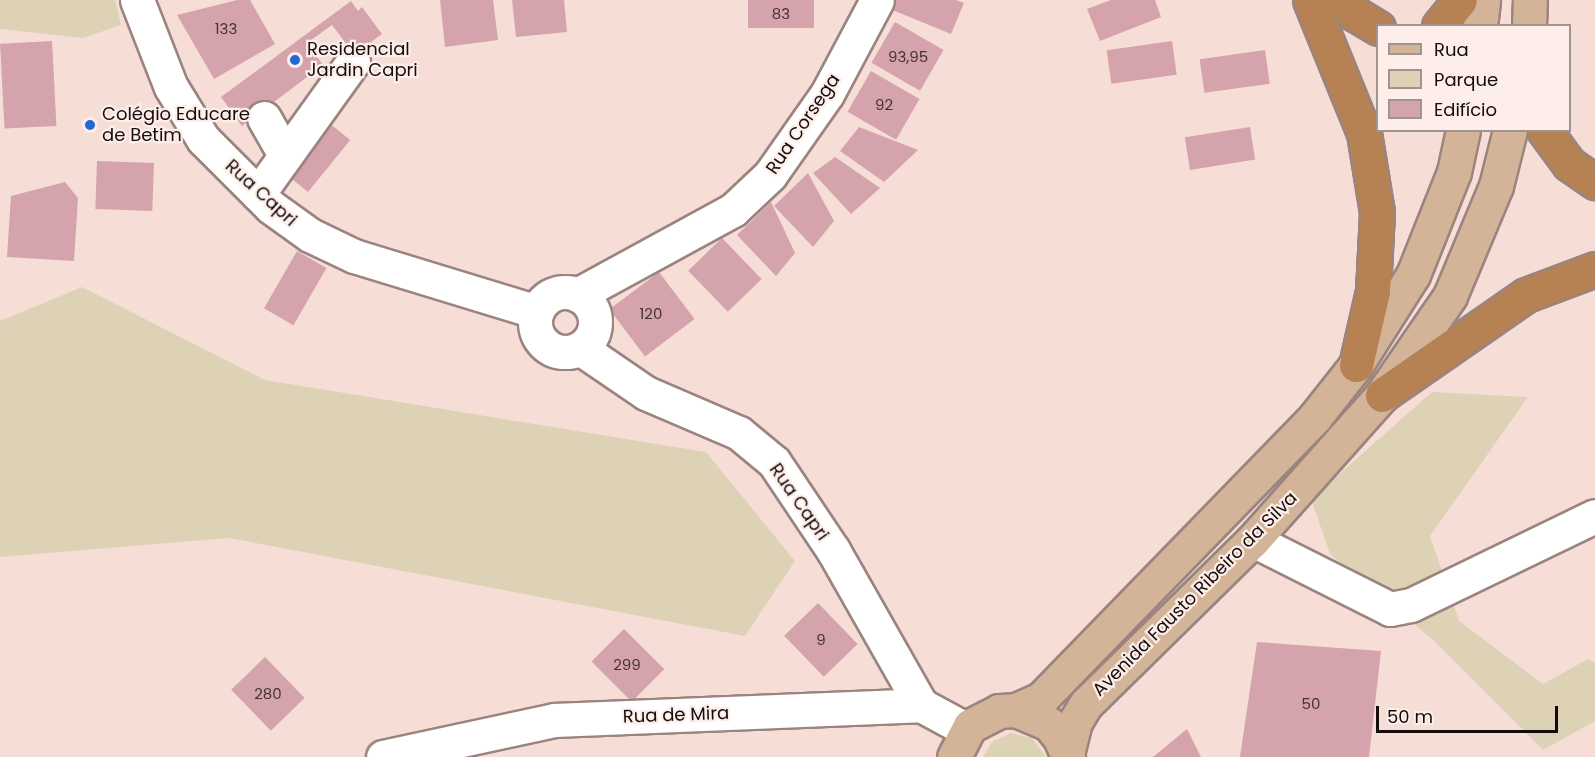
<!DOCTYPE html>
<meta charset="utf-8">
<style>
body{margin:0}
#map{position:relative;width:1595px;height:757px;overflow:hidden;background:#f6ded7;font-family:Poppins,sans-serif}
div>[style]{position:absolute}
[style*='--x']{left:calc(var(--x)*1px);top:calc(var(--y)*1px);width:calc(var(--w)*1px);rotate:calc(var(--a)*1deg)}
.green>*{inset:0;background:#ded2b6}
.building>*{inset:0;background:#d4a3ab;transform-origin:0 0}
.roads{filter:drop-shadow(2px 0 #9b847f) drop-shadow(-2px 0 #9b847f) drop-shadow(0 2px #9b847f) drop-shadow(0 -2px #9b847f)}
.minor>*{height:33px;margin:-16.5px;padding:0 16.5px;transform-origin:16.5px;border-radius:16.5px;background:#fff}
.minor>.ring{margin:-16.5px;padding:0;box-sizing:content-box;background:none;border:33px solid #fff;border-radius:50%}
.major>*{height:33px;margin:-16.5px;padding:0 16.5px;transform-origin:16.5px;border-radius:16.5px;background:#d3b498}
.highway>*{height:33px;margin:-16.5px;padding:0 16.5px;transform-origin:16.5px;border-radius:16.5px;background:#b68253}
.dots>*{width:16px;height:16px;translate:-50% -50%;box-sizing:border-box;border:3px solid #fdeeea;border-radius:50%}
span{translate:-50% -50%;white-space:nowrap;text-align:center;line-height:1.15;-webkit-text-stroke:4.5px #fdeeea;paint-order:stroke}
.number-label{font-size:15px;color:#443232}
.number-label span{-webkit-text-stroke-width:0}
.poi-label{font-size:18px;color:#140c0a}
.left{translate:0 -50%;text-align:left}
.street-label{font-size:18px;color:#140c0a}
.legend{position:absolute;left:1376px;top:24px;width:195px;height:108px;box-sizing:border-box;background:#fdeeea;border:2px solid #a09490;margin:0;padding:8px 10px;list-style:none;font-size:18px;color:#140c0a}
.legend li{display:flex;align-items:center;gap:12px;height:30px}
.legend b{width:30px;border:2px solid #a09490}
.scale{position:absolute;left:1376px;top:706px;width:182px;height:27px;box-sizing:border-box;border:3px solid #140c0a;border-top:0;padding-left:8px;font-size:18px;line-height:21px;white-space:nowrap;color:#140c0a;-webkit-text-stroke:4px #fdeeea;paint-order:stroke}
</style>
<div id="map">
<div class="green">
<div style="clip-path:polygon(0 0,115px 0,121px 25px,83px 38px,0 29px)"></div>
<div style="clip-path:polygon(82px 287px,265px 380px,706px 452px,795px 561px,745px 636px,229px 538px,0 557px,0 321px)"></div>
<div style="clip-path:polygon(1432px 392px,1528px 397px,1430px 536px,1459px 621px,1543px 684px,1588px 659px,1595px 663px,1595px 721px,1543px 750px,1433px 640px,1330px 554px,1311px 499px)"></div>
<div style="clip-path:polygon(1011px 733px,1032px 738px,1046px 757px,983px 757px,992px 742px)"></div>
</div>
<div class="building">
<div style="clip-path:polygon(237px 0,250px 0,275px 44px,214px 79px,177px 15px)"></div>
<div style="clip-path:polygon(440px 0,493px 0,498px 40px,445px 47px)"></div>
<div style="clip-path:polygon(512px 0,564px 0,567px 32px,516px 37px)"></div>
<div style="left:748px;top:0;width:66px;height:28px"></div>
<div style="clip-path:polygon(893px 0,956px 0,964px 3px,951px 34px,890px 9px)"></div>
<div style="clip-path:polygon(1111px 0,1155px 0,1161px 17px,1100px 41px,1087px 9px)"></div>
<div style="clip-path:polygon(351px 1px,358px 11px,362px 7px,382px 34px,354px 54px,332px 25px,307px 43px,323px 65px,242px 126px,221px 97px)"></div>
<div style="left:895px;top:22px;width:56px;height:47px;rotate:30deg"></div>
<div style="left:52px;top:41px;width:85px;height:52px;rotate:87deg"></div>
<div style="left:1172px;top:41px;width:34px;height:66px;rotate:82deg"></div>
<div style="left:1265px;top:50px;width:34px;height:66px;rotate:82deg"></div>
<div style="left:871px;top:71px;width:56px;height:47px;rotate:30deg"></div>
<div style="left:323px;top:118px;width:35px;height:67px;rotate:39deg"></div>
<div style="clip-path:polygon(859px 127px,918px 150px,884px 182px,840px 151px)"></div>
<div style="left:1250px;top:127px;width:33px;height:66px;rotate:81deg"></div>
<div style="clip-path:polygon(835px 157px,880px 188px,851px 214px,813px 173px)"></div>
<div style="left:97px;top:161px;width:57px;height:48px;rotate:2deg"></div>
<div style="clip-path:polygon(808px 173px,834px 221px,813px 247px,774px 206px)"></div>
<div style="clip-path:polygon(65px 182px,78px 198px,74px 261px,7px 257px,11px 196px)"></div>
<div style="clip-path:polygon(771px 202px,795px 253px,776px 276px,737px 235px)"></div>
<div style="left:722px;top:238px;width:57px;height:47px;rotate:46deg"></div>
<div style="left:297px;top:251px;width:34px;height:66px;rotate:30deg"></div>
<div style="left:659px;top:272px;width:59px;height:62px;rotate:53deg"></div>
<div style="left:818px;top:603px;width:57px;height:47px;rotate:46deg"></div>
<div style="left:624px;top:629px;width:57px;height:46px;rotate:45deg"></div>
<div style="clip-path:polygon(1257px 642px,1381px 651px,1369px 757px,1240px 757px)"></div>
<div style="left:265px;top:657px;width:57px;height:47px;rotate:46deg"></div>
<div style="clip-path:polygon(1187px 729px,1201px 757px,1153px 757px)"></div>
</div>
<div class="roads">
<div class="minor">
<div style="--x:137;--y:0;--w:93;--a:68.7"></div>
<div style="--x:171;--y:87;--w:61;--a:58.4"></div>
<div style="--x:203;--y:139;--w:96;--a:45"></div>
<div style="--x:271;--y:207;--w:48;--a:35.7"></div>
<div style="--x:310;--y:235;--w:49;--a:25.5"></div>
<div style="--x:354;--y:256;--w:191;--a:17"></div>
<div style="--x:264;--y:118;--w:43;--a:60.4"></div>
<div style="--x:258;--y:194;--w:163;--a:-54.3"></div>
<div class="ring" style="left:535px;top:292px;width:27px;height:27px"></div>
<div style="--x:577;--y:295;--w:178;--a:-28.6"></div>
<div style="--x:733;--y:210;--w:51;--a:-43.4"></div>
<div style="--x:770;--y:175;--w:99;--a:-54.9"></div>
<div style="--x:827;--y:94;--w:106;--a:-62"></div>
<div style="--x:580;--y:348;--w:80;--a:34.3"></div>
<div style="--x:646;--y:393;--w:101;--a:23.3"></div>
<div style="--x:739;--y:433;--w:45;--a:39.6"></div>
<div style="--x:774;--y:462;--w:106;--a:56.2"></div>
<div style="--x:833;--y:550;--w:178;--a:60.4"></div>
<div style="--x:1253;--y:540;--w:153;--a:26.7"></div>
<div style="--x:1390;--y:609;--w:21;--a:-11"></div>
<div style="--x:1411;--y:605;--w:204;--a:-25.8"></div>
<div style="--x:383;--y:757;--w:175;--a:-12.2"></div>
<div style="--x:554;--y:720;--w:367;--a:-2.3"></div>
<div style="--x:921;--y:705;--w:52;--a:28.5"></div>
</div>
<div class="major">
<div style="--x:1480;--y:26;--w:26;--a:-83"></div>
<div style="--x:1529;--y:26;--w:26;--a:-88"></div>
<div style="--x:1016;--y:710;--w:27;--a:-24"></div>
<div style="--x:1041;--y:699;--w:393;--a:-45.8"></div>
<div style="--x:1315;--y:417;--w:66;--a:-51.7"></div>
<div style="--x:1356;--y:365;--w:107;--a:-57.7"></div>
<div style="--x:1413;--y:275;--w:111;--a:-68.3"></div>
<div style="--x:1454;--y:172;--w:43;--a:-77.9"></div>
<div style="--x:1067;--y:754;--w:33;--a:-76"></div>
<div style="--x:1075;--y:722;--w:21;--a:-59"></div>
<div style="--x:1086;--y:704;--w:234;--a:-44.5"></div>
<div style="--x:1253;--y:540;--w:194;--a:-48.3"></div>
<div style="--x:1382;--y:395;--w:120;--a:-55.5"></div>
<div style="--x:1450;--y:296;--w:119;--a:-67.3"></div>
<div style="--x:1496;--y:186;--w:58;--a:-76"></div>
<div style="--x:954;--y:757;--w:35;--a:-63"></div>
<div style="--x:970;--y:726;--w:33;--a:-27"></div>
<div style="--x:999;--y:711;--w:17;--a:-3"></div>
<div style="--x:1016;--y:710;--w:36;--a:23"></div>
<div style="--x:1049;--y:724;--w:18;--a:52"></div>
<div style="--x:1060;--y:738;--w:21;--a:67"></div>
</div>
<div class="highway">
<div style="--x:1310;--y:0;--w:144;--a:67.9"></div>
<div style="--x:1364;--y:133;--w:80;--a:80.7"></div>
<div style="--x:1377;--y:212;--w:79;--a:92.9"></div>
<div style="--x:1373;--y:291;--w:76;--a:102.9"></div>
<div style="--x:1344;--y:0;--w:18;--a:52"></div>
<div style="--x:1355;--y:14;--w:27;--a:31"></div>
<div style="--x:1439;--y:26;--w:33;--a:-51"></div>
<div style="--x:1544;--y:130;--w:42;--a:53.7"></div>
<div style="--x:1569;--y:164;--w:32;--a:35"></div>
<div style="--x:1382;--y:395;--w:175;--a:-34.8"></div>
<div style="--x:1526;--y:295;--w:74;--a:-20.6"></div>
</div>
</div>
<div class="dots">
<div style="left:295px;top:60px;background:#2269d5"></div>
<div style="left:90px;top:125px;background:#2269d5"></div>
</div>
<div class="number-label">
<span style="left:781px;top:14px">83</span>
<span style="left:226px;top:29px">133</span>
<span style="left:908px;top:57px">93,95</span>
<span style="left:884px;top:105px">92</span>
<span style="left:651px;top:314px">120</span>
<span style="left:821px;top:640px">9</span>
<span style="left:627px;top:665px">299</span>
<span style="left:268px;top:694px">280</span>
<span style="left:1311px;top:704px">50</span>
</div>
<div class="poi-label">
<span class="left" style="left:307px;top:60px">Residencial<br>Jardin Capri</span>
<span class="left" style="left:102px;top:125px">Colégio Educare<br>de Betim</span>
</div>
<div class="street-label">
<span style="left:803px;top:124px;rotate:-56deg">Rua Corsega</span>
<span style="left:261px;top:193px;rotate:42deg">Rua Capri</span>
<span style="left:799px;top:502px;rotate:55deg">Rua Capri</span>
<span style="left:1195px;top:594px;rotate:-45deg">Avenida Fausto Ribeiro da Silva</span>
<span style="left:676px;top:715px;rotate:-2deg">Rua de Mira</span>
</div>
<ul class="legend">
<li><b style="height:8px;background:#d3b498"></b>Rua</li>
<li><b style="height:16px;background:#ded2b6"></b>Parque</li>
<li><b style="height:16px;background:#d4a3ab"></b>Edifício</li>
</ul>
<div class="scale">50 m</div>
</div>
